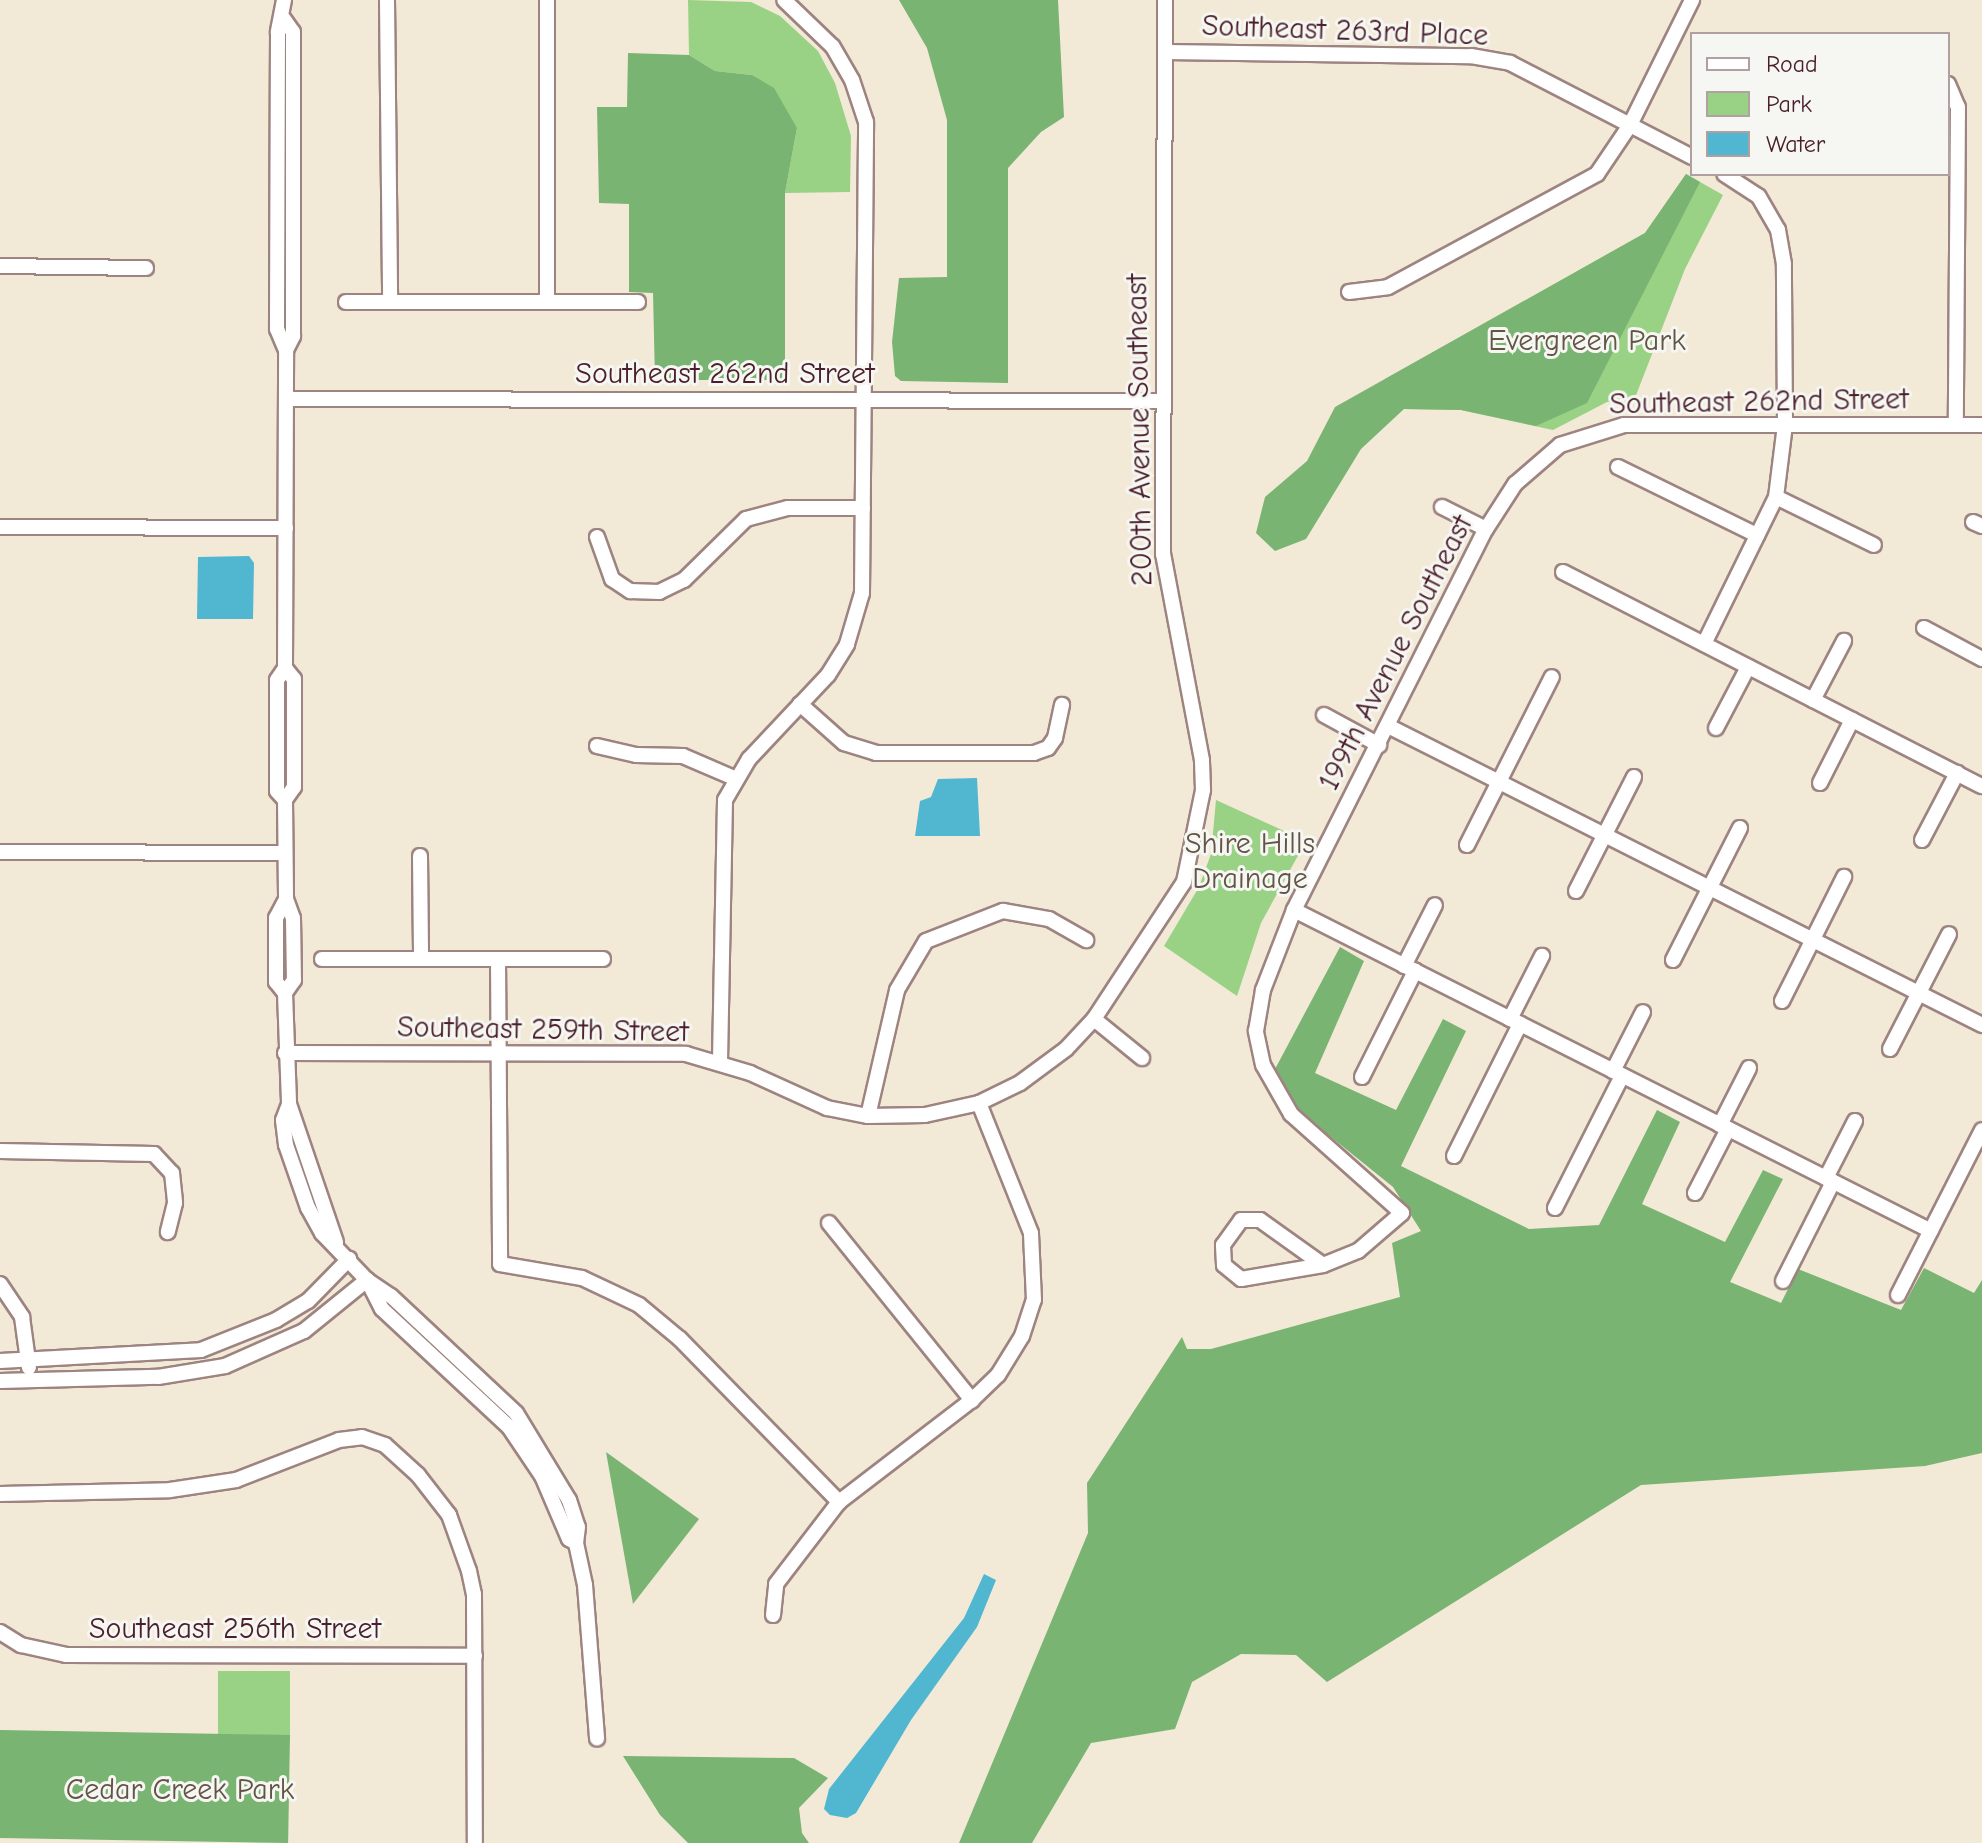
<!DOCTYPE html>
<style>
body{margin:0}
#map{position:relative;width:1982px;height:1843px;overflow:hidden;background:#f3e9d7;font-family:"Comic Neue",sans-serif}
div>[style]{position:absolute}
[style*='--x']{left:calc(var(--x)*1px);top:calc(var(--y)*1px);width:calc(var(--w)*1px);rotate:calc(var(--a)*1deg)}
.green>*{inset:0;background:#99d285;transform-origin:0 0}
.forest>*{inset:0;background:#7ab472;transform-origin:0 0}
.water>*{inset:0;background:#51b6d0}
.roads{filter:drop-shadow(2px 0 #9e8481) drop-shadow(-2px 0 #9e8481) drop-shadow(0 2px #9e8481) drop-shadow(0 -2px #9e8481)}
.street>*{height:14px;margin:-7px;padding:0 7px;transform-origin:7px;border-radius:7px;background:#fff}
span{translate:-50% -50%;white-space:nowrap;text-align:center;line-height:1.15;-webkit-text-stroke:6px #f6f6f2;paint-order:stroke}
.street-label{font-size:30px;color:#4a1f2b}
.park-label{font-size:30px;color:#625546}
.legend{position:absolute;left:1690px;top:32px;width:260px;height:144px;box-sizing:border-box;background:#f6f6f2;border:2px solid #b1a0a2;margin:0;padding:10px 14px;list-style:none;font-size:24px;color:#4a1f2b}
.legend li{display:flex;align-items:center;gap:16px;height:40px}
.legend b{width:40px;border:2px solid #b1a0a2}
</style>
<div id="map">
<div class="green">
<div style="clip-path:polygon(688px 0,751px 2px,780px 16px,818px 51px,835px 83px,851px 136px,850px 192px,785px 193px,797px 128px,752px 75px,715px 71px,689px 55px)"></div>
<div style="clip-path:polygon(1686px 174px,1723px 195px,1685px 269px,1633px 403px,1607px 402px,1553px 430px,1461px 410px,1404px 409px,1385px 379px,1645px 233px)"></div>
<div style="clip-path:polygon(1216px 800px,1306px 841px,1261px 923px,1237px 996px,1164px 946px,1199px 887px,1211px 854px)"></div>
<div style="left:218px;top:1671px;width:72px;height:64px"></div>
</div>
<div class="forest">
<div style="clip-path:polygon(899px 0,1058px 0,1064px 117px,1041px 132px,1008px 168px,1008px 383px,901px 381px,895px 376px,892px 342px,899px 278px,947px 277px,947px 120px,927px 48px)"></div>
<div style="clip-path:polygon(628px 53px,689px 55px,715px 71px,752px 75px,774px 88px,797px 128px,785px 193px,785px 380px,655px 380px,653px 293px,629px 292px,629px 204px,599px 203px,597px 107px,627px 107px)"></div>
<div style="clip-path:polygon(1686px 174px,1700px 182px,1587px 403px,1536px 426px,1461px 410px,1404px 409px,1361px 449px,1306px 539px,1275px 551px,1256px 533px,1265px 497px,1307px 461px,1335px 407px,1645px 233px)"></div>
<div style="clip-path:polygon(1340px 947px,1364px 961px,1315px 1073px,1396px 1110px,1443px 1019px,1466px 1031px,1401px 1166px,1529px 1229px,1599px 1225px,1657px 1110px,1680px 1122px,1642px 1204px,1725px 1242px,1763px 1170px,1783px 1179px,1730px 1282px,1781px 1303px,1798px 1269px,1901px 1310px,1924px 1268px,1974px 1293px,1982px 1280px,1982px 1453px,1925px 1466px,1641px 1485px,1327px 1682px,1296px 1655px,1241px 1654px,1192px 1682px,1175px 1729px,1091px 1743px,1032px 1843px,959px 1843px,1088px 1533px,1087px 1483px,1182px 1337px,1187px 1349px,1211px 1349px,1400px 1297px,1392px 1243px,1421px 1231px,1393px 1187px,1295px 1108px,1274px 1071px)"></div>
<div style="clip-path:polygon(606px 1452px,699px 1519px,633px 1604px)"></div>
<div style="left:290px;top:1735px;width:108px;height:290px;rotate:91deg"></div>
<div style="clip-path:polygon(623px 1756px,794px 1758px,828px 1778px,799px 1808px,802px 1833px,809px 1843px,688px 1843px,660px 1815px)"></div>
</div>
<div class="water">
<div style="clip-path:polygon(249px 556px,254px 563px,253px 619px,197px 619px,198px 557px)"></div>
<div style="clip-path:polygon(977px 778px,980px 836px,915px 836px,920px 801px,931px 797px,938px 779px)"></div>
<div style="clip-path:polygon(984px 1574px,996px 1580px,977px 1627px,911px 1720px,856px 1813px,847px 1818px,830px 1815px,824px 1809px,829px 1789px,964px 1618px)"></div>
</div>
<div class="roads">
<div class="street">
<div style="--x:284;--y:0;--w:33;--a:101"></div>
<div style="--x:278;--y:32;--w:297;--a:90.2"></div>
<div style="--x:277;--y:329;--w:23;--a:67"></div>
<div style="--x:286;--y:350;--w:16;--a:-63"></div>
<div style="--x:293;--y:336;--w:304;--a:-90"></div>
<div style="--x:293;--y:32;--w:16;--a:-125"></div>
<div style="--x:387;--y:0;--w:302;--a:89.4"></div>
<div style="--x:547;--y:0;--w:302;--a:90"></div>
<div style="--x:1166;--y:52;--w:305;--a:0.8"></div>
<div style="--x:1471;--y:56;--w:40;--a:10"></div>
<div style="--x:1510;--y:63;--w:205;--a:27.3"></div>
<div style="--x:1948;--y:84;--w:25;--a:67"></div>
<div style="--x:1958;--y:107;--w:318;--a:90.4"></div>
<div style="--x:0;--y:266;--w:146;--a:0.8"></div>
<div style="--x:1349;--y:292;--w:39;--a:-7"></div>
<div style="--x:1388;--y:287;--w:238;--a:-28.4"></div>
<div style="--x:1597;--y:174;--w:59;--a:-56"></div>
<div style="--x:1630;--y:125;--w:140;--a:-63.6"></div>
<div style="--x:346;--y:302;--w:292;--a:0"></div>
<div style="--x:286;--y:399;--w:877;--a:0.13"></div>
<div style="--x:1618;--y:467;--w:155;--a:26.1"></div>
<div style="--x:1776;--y:497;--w:109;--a:26.1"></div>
<div style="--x:1442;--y:507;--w:49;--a:26.6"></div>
<div style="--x:1973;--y:522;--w:10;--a:24"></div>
<div style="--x:0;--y:527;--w:286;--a:0.2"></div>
<div style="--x:597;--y:537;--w:45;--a:70.3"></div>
<div style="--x:612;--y:579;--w:22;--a:34"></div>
<div style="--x:630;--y:591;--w:29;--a:2"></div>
<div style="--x:659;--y:592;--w:28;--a:-26"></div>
<div style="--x:684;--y:580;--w:87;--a:-44.5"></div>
<div style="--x:746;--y:519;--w:43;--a:-14.7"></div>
<div style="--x:788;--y:508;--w:75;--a:0"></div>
<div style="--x:1563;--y:572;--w:470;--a:27.1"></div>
<div style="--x:1924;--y:628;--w:66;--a:28.1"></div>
<div style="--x:1704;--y:644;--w:164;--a:-63.9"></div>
<div style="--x:1776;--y:497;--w:73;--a:-82.9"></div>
<div style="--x:1785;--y:425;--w:161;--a:-90.4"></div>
<div style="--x:1784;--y:264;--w:35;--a:-100"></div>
<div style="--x:1778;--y:230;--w:39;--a:-120"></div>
<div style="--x:1758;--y:196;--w:40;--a:-147.1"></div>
<div style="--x:285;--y:668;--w:14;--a:51"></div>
<div style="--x:294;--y:679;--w:108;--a:90"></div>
<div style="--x:294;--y:787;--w:16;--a:125"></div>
<div style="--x:285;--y:800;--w:12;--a:-132"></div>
<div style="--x:277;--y:791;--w:111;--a:-90"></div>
<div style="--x:277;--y:680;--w:14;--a:-56"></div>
<div style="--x:285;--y:668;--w:318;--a:-89.8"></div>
<div style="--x:1813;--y:700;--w:67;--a:-62.3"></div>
<div style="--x:800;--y:704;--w:59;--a:41.6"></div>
<div style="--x:844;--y:743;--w:34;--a:17"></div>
<div style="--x:876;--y:753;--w:158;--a:0"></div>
<div style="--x:1034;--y:753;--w:15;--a:-20"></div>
<div style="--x:1048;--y:748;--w:12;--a:-55"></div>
<div style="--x:1055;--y:738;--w:34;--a:-78"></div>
<div style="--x:1324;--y:715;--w:63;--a:28.6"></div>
<div style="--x:1390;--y:727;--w:663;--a:26.72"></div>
<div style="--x:1716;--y:728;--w:69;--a:-62.3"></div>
<div style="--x:597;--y:746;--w:40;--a:13"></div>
<div style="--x:636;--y:755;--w:47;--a:1.2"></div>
<div style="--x:683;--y:756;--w:56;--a:23.3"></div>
<div style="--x:1820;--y:783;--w:71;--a:-63.1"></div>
<div style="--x:285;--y:800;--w:99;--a:89.4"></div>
<div style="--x:1922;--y:840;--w:76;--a:-62.4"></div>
<div style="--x:1467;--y:845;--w:188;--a:-63.2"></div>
<div style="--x:0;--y:852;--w:285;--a:0.2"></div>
<div style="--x:420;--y:856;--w:103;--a:89.4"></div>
<div style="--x:1576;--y:891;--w:128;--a:-63"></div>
<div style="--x:1294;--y:910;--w:713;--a:26.74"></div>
<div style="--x:322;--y:959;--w:281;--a:0"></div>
<div style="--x:498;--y:959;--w:305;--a:89.6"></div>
<div style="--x:500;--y:1264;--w:83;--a:9.7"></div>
<div style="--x:582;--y:1278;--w:63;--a:25.3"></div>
<div style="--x:639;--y:1305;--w:53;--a:39.7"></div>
<div style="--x:680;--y:1339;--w:228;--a:45.7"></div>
<div style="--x:1673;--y:960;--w:148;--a:-63.1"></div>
<div style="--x:1404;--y:966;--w:68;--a:-63.1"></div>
<div style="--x:285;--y:993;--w:14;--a:-129"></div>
<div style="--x:276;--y:982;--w:64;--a:-90"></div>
<div style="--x:276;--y:918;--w:21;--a:-62"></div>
<div style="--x:286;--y:899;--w:20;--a:70"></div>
<div style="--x:293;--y:918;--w:62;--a:89.1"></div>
<div style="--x:294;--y:980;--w:16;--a:125"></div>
<div style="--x:285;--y:993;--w:111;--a:87.9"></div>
<div style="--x:1782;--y:1001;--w:139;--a:-63.4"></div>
<div style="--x:1094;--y:1019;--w:62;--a:39.1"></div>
<div style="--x:1510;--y:1019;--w:71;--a:-63.1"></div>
<div style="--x:1890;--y:1049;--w:129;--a:-62.8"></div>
<div style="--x:285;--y:1053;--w:401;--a:0.1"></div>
<div style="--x:686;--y:1054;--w:67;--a:16.5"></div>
<div style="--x:750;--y:1073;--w:85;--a:24.4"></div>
<div style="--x:827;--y:1108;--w:42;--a:11"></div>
<div style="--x:868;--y:1116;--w:57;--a:-1"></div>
<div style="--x:925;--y:1115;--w:55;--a:-12.5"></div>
<div style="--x:979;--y:1103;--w:46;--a:-26"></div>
<div style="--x:1020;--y:1083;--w:57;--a:-36.5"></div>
<div style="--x:1066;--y:1049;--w:41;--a:-47"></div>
<div style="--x:1094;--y:1019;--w:164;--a:-56.7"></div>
<div style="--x:1184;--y:882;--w:94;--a:-78.3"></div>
<div style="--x:1203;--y:790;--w:30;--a:-92"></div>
<div style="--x:1202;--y:760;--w:210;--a:-100.7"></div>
<div style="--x:1163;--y:554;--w:554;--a:-89.79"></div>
<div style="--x:720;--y:1061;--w:261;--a:-88.9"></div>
<div style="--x:725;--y:800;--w:48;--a:-59.7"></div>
<div style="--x:749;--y:759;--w:115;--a:-46.8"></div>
<div style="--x:828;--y:675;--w:36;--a:-58"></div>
<div style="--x:847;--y:644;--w:53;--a:-73.6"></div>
<div style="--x:862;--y:593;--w:471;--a:-89.5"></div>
<div style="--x:866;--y:122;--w:44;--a:-108.4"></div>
<div style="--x:852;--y:80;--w:39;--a:-120"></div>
<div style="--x:832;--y:46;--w:66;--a:-136.2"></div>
<div style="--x:1613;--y:1071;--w:66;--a:-63"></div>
<div style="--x:1362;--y:1077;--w:119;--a:-63.4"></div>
<div style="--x:868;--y:1116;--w:129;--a:-77"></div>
<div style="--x:897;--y:990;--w:57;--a:-59.4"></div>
<div style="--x:926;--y:941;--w:83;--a:-21.3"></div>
<div style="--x:1003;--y:911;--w:47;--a:9.9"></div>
<div style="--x:1049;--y:919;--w:43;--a:29.6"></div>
<div style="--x:1720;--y:1125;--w:64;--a:-63"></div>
<div style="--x:0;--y:1151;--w:154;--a:1.1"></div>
<div style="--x:154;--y:1154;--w:26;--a:47"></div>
<div style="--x:172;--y:1173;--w:30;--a:84"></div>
<div style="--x:175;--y:1203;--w:30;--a:104"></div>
<div style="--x:1454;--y:1156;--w:148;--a:-63.4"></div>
<div style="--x:1826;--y:1178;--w:64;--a:-63"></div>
<div style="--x:1695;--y:1193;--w:72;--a:-62.7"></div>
<div style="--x:1555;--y:1208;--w:148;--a:-63.1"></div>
<div style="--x:829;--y:1223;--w:228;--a:51.1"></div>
<div style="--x:1323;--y:1265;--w:83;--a:170.3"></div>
<div style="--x:1241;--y:1279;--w:22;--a:-141"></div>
<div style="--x:1224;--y:1265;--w:20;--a:-93"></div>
<div style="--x:1223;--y:1245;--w:31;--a:-54"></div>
<div style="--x:1241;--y:1220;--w:19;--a:0"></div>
<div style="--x:1260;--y:1220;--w:77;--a:35.5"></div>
<div style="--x:1323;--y:1265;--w:38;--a:-22"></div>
<div style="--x:1358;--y:1251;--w:58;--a:-40.8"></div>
<div style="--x:1402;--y:1213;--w:149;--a:-138.3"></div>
<div style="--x:1291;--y:1114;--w:56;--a:-119.7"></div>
<div style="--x:1263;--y:1065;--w:35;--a:-102"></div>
<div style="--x:1256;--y:1031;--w:42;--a:-80.3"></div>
<div style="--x:1263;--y:990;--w:86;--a:-68.8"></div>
<div style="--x:1294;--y:910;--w:427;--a:-63.3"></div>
<div style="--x:1486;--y:529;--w:54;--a:-57.2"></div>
<div style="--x:1515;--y:484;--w:60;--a:-40.9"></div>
<div style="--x:1560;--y:445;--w:67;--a:-17.4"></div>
<div style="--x:1624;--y:425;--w:358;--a:0"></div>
<div style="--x:367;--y:1280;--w:29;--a:34"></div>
<div style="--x:391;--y:1296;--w:171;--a:43.1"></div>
<div style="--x:516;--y:1413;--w:102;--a:58.7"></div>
<div style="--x:569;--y:1500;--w:28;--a:72"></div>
<div style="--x:578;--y:1527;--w:16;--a:97"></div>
<div style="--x:576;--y:1543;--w:8;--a:-150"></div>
<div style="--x:569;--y:1539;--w:69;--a:-113.2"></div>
<div style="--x:542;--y:1476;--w:59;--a:-124"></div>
<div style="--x:509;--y:1427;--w:173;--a:-137.1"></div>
<div style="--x:382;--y:1309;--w:33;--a:-117"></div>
<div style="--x:1783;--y:1281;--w:111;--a:-63.2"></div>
<div style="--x:0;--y:1284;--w:40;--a:56"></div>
<div style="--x:22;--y:1317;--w:51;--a:82.2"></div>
<div style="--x:1898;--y:1295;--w:185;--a:-63"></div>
<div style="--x:0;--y:1361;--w:201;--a:-3.1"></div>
<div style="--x:201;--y:1350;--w:81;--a:-21.8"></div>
<div style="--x:276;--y:1320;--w:37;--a:-31"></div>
<div style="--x:308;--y:1301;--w:59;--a:-45.7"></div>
<div style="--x:0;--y:1381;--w:158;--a:-1.5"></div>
<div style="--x:158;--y:1377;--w:68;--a:-9.3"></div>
<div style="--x:225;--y:1366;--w:86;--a:-23.9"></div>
<div style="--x:304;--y:1331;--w:81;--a:-39"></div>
<div style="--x:367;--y:1280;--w:65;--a:-133.8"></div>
<div style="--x:322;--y:1233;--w:29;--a:-119"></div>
<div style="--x:308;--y:1208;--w:67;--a:-109.2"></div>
<div style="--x:286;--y:1145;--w:25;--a:-97"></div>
<div style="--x:283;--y:1120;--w:17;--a:-69"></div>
<div style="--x:289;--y:1104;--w:146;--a:71.2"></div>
<div style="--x:0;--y:1494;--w:170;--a:-1.3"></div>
<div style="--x:170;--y:1490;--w:67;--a:-8.6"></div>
<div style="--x:236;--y:1480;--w:110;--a:-21.2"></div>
<div style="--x:339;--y:1440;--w:23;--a:-7"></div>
<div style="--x:362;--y:1437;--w:24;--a:19"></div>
<div style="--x:385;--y:1445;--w:45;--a:42.3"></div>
<div style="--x:418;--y:1475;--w:51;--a:52.2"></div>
<div style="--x:449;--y:1515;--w:59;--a:70.3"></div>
<div style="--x:469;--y:1571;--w:24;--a:78"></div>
<div style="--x:474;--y:1594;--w:249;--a:89.8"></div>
<div style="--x:576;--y:1543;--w:43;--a:77.9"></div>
<div style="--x:585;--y:1585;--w:154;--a:85.5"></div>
<div style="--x:773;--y:1615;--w:31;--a:-84"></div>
<div style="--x:776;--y:1584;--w:103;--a:-52.5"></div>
<div style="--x:839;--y:1502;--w:168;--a:-37.5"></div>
<div style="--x:972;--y:1400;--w:36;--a:-44"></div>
<div style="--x:998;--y:1375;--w:46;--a:-58.4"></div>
<div style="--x:1022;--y:1336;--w:38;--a:-72"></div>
<div style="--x:1034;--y:1300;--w:67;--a:-92.6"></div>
<div style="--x:1031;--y:1233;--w:140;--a:-111.8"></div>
<div style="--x:0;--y:1632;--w:25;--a:32"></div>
<div style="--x:21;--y:1645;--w:46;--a:12.5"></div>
<div style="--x:66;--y:1655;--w:409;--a:0.1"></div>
</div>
</div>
<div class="street-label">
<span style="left:1345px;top:31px;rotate:2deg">Southeast 263rd Place</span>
<span style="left:725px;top:374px">Southeast 262nd Street</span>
<span style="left:1759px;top:402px;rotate:-1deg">Southeast 262nd Street</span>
<span style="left:1140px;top:430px;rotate:-91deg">200th Avenue Southeast</span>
<span style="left:1396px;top:653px;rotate:-63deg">199th Avenue Southeast</span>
<span style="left:543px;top:1030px;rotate:1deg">Southeast 259th Street</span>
<span style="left:235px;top:1629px">Southeast 256th Street</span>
</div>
<div class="park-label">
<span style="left:1587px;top:341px">Evergreen Park</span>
<span style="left:1250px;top:861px">Shire Hills<br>Drainage</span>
<span style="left:180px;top:1790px">Cedar Creek Park</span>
</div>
<ul class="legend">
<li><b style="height:10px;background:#fff"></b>Road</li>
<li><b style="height:22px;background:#99d285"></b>Park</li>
<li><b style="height:22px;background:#51b6d0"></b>Water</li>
</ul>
</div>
